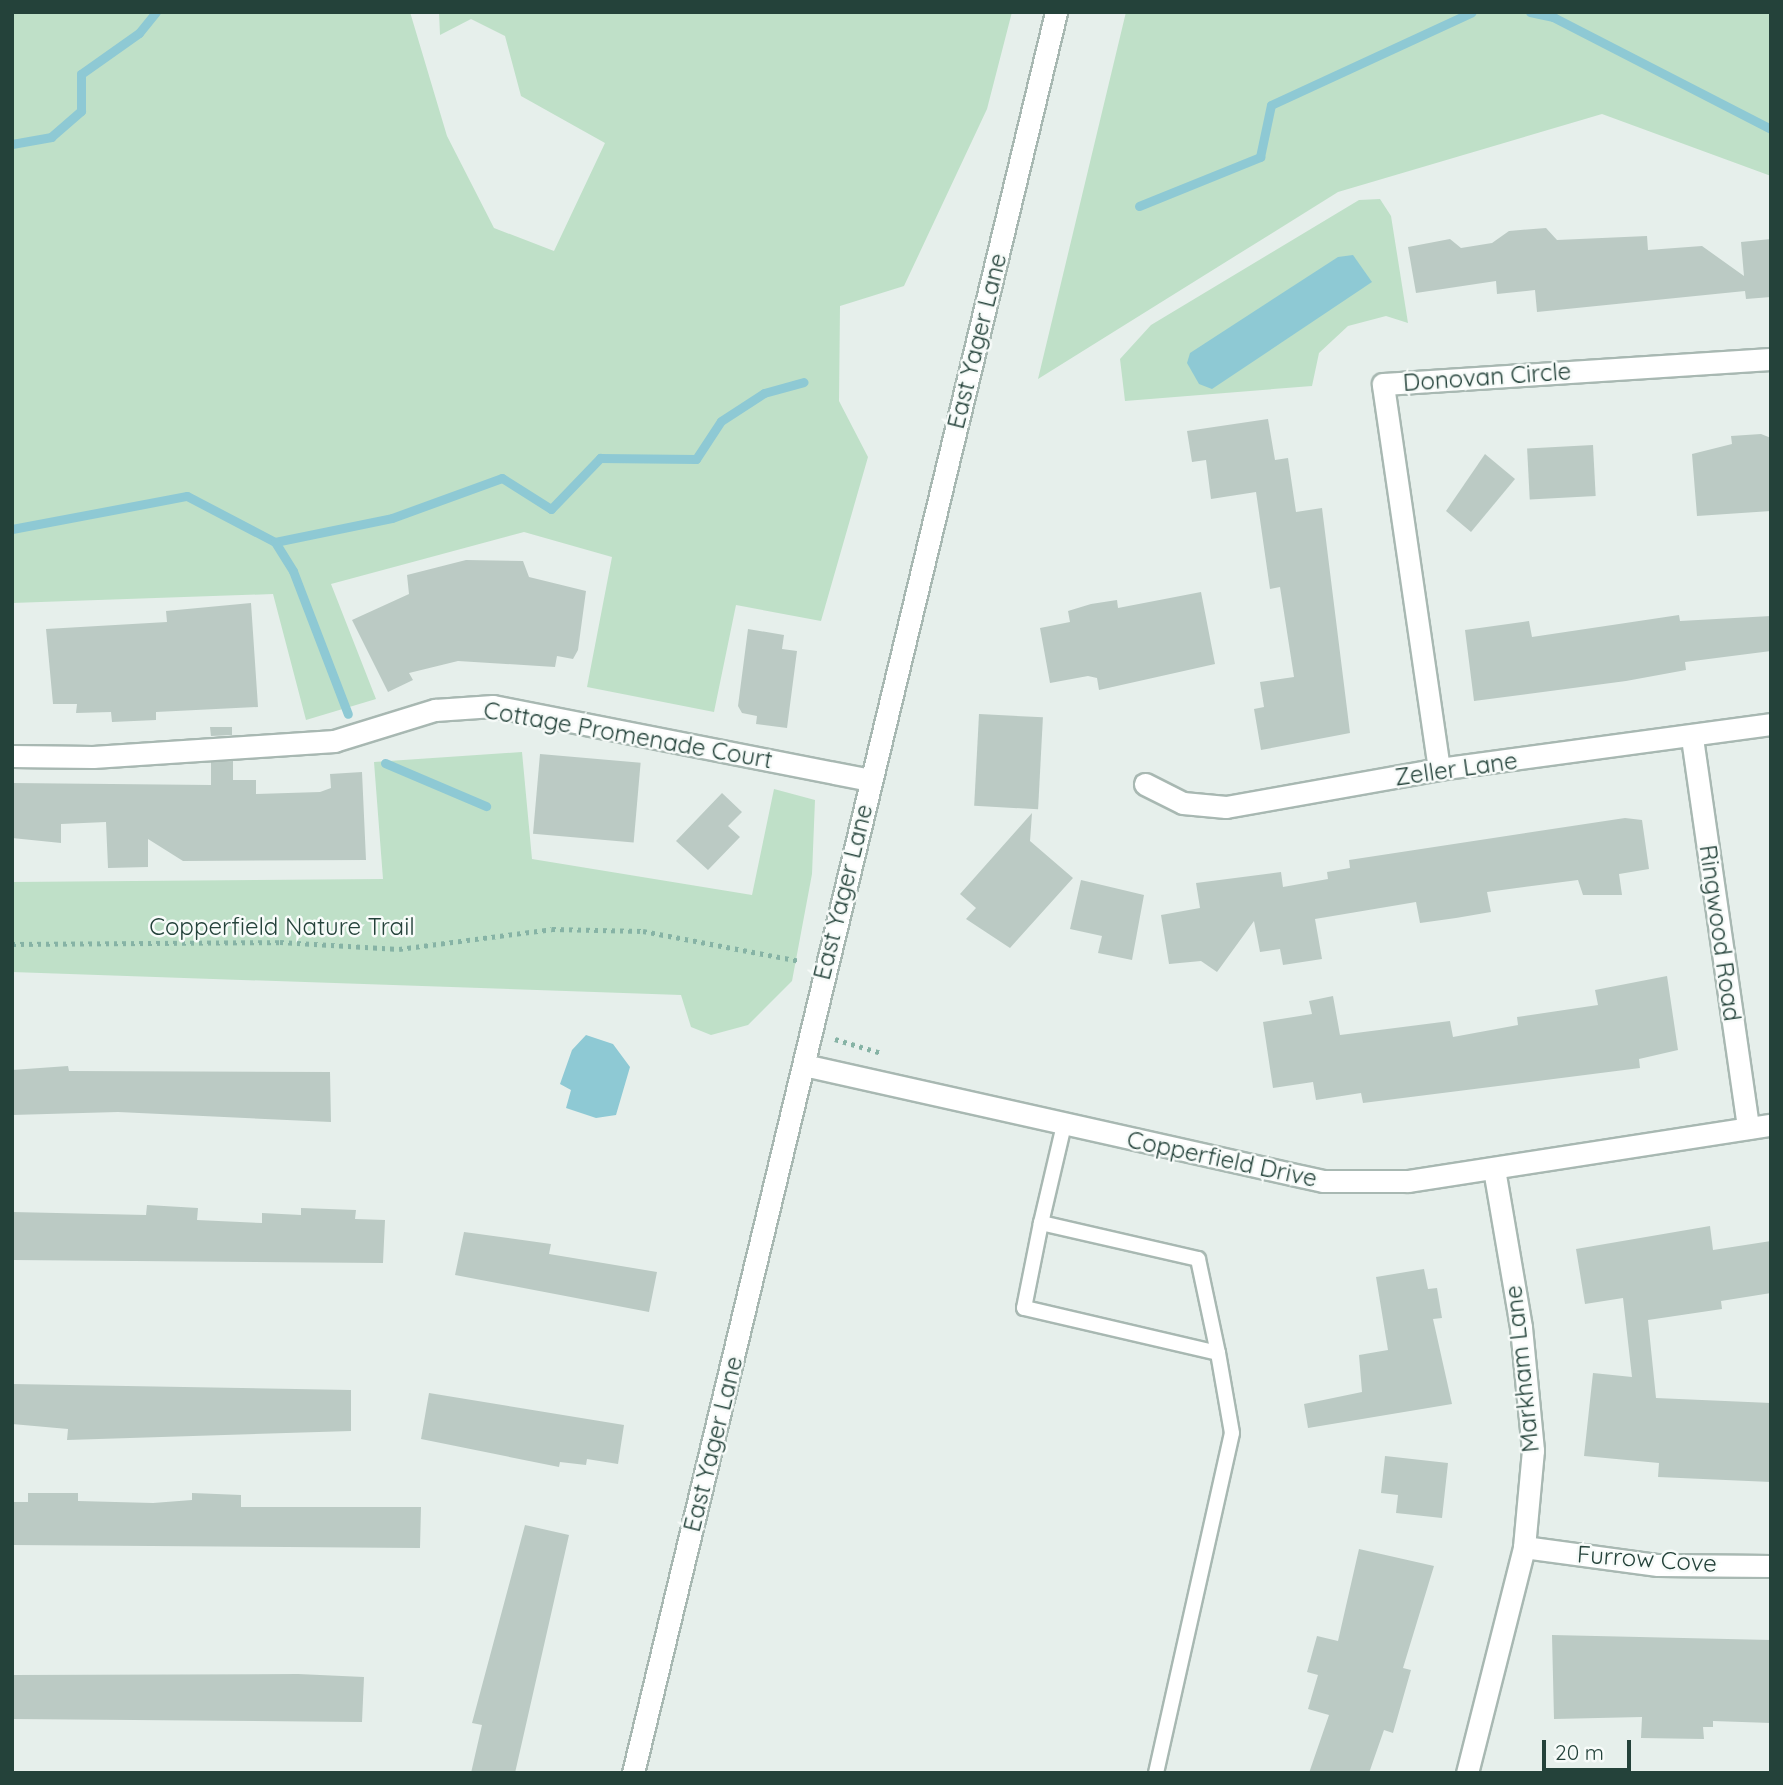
<!DOCTYPE html>
<style>
body{margin:0}
#map{position:relative;width:1783px;height:1785px;overflow:hidden;background:#e6efeb;font-family:Quicksand,sans-serif}
div>[style]{position:absolute}
[style*='--x']{left:calc(var(--x)*1px);top:calc(var(--y)*1px);width:calc(var(--w)*1px);rotate:calc(var(--a)*1deg)}
.green>*{inset:0;background:#bfe0c8}
.water>*{inset:0;background:#8ec9d4}
.stream>*{height:9px;margin:-4.5px;padding:0 4.5px;transform-origin:4.5px;border-radius:4.5px;background:#8ec9d4}
.building>*{inset:0;background:#bbcac4;transform-origin:0 0}
.path>*{height:4.5px;margin-top:-2.25px;transform-origin:0;background:repeating-linear-gradient(90deg,#86b3a5 0 3.5px,transparent 0 8.5px)}
.roads{filter:drop-shadow(2px 0 #a8b8b2) drop-shadow(-2px 0 #a8b8b2) drop-shadow(0 2px #a8b8b2) drop-shadow(0 -2px #a8b8b2)}
.service>*{height:14px;margin:-7px;padding:0 7px;transform-origin:7px;border-radius:7px;background:#fff}
.minor>*{height:21px;margin:-10.5px;padding:0 10.5px;transform-origin:10.5px;border-radius:10.5px;background:#fff}
.tertiary>*{height:21px;margin:-10.5px;padding:0 10.5px;transform-origin:10.5px;border-radius:10.5px;background:#fff}
span{translate:-50% -50%;white-space:nowrap;text-align:center;line-height:1.15;-webkit-text-stroke:5px #f7fbf9;paint-order:stroke}
.street-label{font-size:24px;color:#24423a}
.frame{position:absolute;inset:0;border:14px solid #24423a;pointer-events:none}
.scale{position:absolute;left:1542px;top:1740px;width:89px;height:32px;box-sizing:border-box;border:4px solid #24423a;border-top:0;padding-left:9px;font-size:21px;line-height:24px;white-space:nowrap;color:#24423a;-webkit-text-stroke:5px #f7fbf9;paint-order:stroke}
</style>
<div id="map">
<div class="green">
<div style="clip-path:polygon(12px 12px,410px 12px,447px 136px,494px 228px,554px 251px,605px 143px,521px 96px,505px 36px,471px 19px,440px 35px,439px 12px,1012px 12px,987px 109px,904px 286px,840px 306px,839px 401px,868px 457px,821px 621px,736px 605px,714px 712px,587px 687px,612px 557px,524px 532px,331px 584px,376px 699px,306px 720px,273px 594px,12px 603px)"></div>
<div style="clip-path:polygon(1126px 12px,1771px 12px,1771px 176px,1602px 114px,1338px 192px,1038px 379px)"></div>
<div style="clip-path:polygon(1380px 199px,1391px 216px,1408px 323px,1386px 316px,1348px 326px,1319px 353px,1312px 386px,1125px 401px,1120px 359px,1151px 325px,1359px 200px)"></div>
<div style="clip-path:polygon(522px 752px,532px 859px,752px 895px,774px 789px,815px 800px,812px 874px,792px 981px,748px 1025px,711px 1035px,691px 1027px,681px 995px,12px 972px,12px 882px,383px 879px,374px 762px)"></div>
</div>
<div class="water">
<div style="clip-path:polygon(1353px 255px,1372px 282px,1212px 389px,1199px 384px,1187px 363px,1190px 353px,1338px 257px)"></div>
<div style="clip-path:polygon(586px 1035px,613px 1044px,630px 1067px,616px 1115px,596px 1118px,566px 1108px,571px 1090px,560px 1084px,572px 1050px)"></div>
</div>
<div class="stream">
<div style="--x:1530;--y:12;--w:24;--a:12"></div>
<div style="--x:1553;--y:17;--w:245;--a:27.2"></div>
<div style="--x:12;--y:144;--w:40;--a:-10"></div>
<div style="--x:51;--y:137;--w:40;--a:-41"></div>
<div style="--x:81;--y:111;--w:37;--a:-90"></div>
<div style="--x:81;--y:74;--w:71;--a:-35.3"></div>
<div style="--x:139;--y:33;--w:27;--a:-51"></div>
<div style="--x:1139;--y:206;--w:131;--a:-22"></div>
<div style="--x:1260;--y:157;--w:53;--a:-78.1"></div>
<div style="--x:1271;--y:105;--w:221;--a:-24.8"></div>
<div style="--x:12;--y:529;--w:178;--a:-10.7"></div>
<div style="--x:187;--y:496;--w:99;--a:27.6"></div>
<div style="--x:275;--y:542;--w:119;--a:-11.6"></div>
<div style="--x:392;--y:518;--w:117;--a:-20"></div>
<div style="--x:502;--y:478;--w:58;--a:32.3"></div>
<div style="--x:551;--y:509;--w:71;--a:-46.1"></div>
<div style="--x:600;--y:458;--w:96;--a:0.6"></div>
<div style="--x:696;--y:459;--w:45;--a:-56.7"></div>
<div style="--x:721;--y:421;--w:51;--a:-33.1"></div>
<div style="--x:764;--y:393;--w:41;--a:-15.4"></div>
<div style="--x:275;--y:542;--w:34;--a:58"></div>
<div style="--x:293;--y:571;--w:153;--a:69"></div>
<div style="--x:385;--y:763;--w:110;--a:23.1"></div>
</div>
<div class="building">
<div style="clip-path:polygon(1546px 228px,1557px 240px,1647px 236px,1648px 250px,1702px 246px,1744px 276px,1741px 242px,1771px 239px,1771px 297px,1746px 299px,1745px 291px,1537px 312px,1535px 290px,1497px 294px,1496px 281px,1416px 293px,1408px 247px,1450px 239px,1461px 248px,1492px 243px,1509px 231px)"></div>
<div style="clip-path:polygon(1268px 419px,1275px 460px,1288px 458px,1296px 512px,1322px 508px,1350px 733px,1261px 750px,1254px 709px,1264px 707px,1260px 682px,1294px 677px,1280px 587px,1270px 589px,1256px 492px,1211px 499px,1206px 460px,1192px 462px,1187px 431px)"></div>
<div style="clip-path:polygon(1761px 434px,1771px 438px,1771px 511px,1697px 516px,1692px 454px,1732px 444px,1731px 436px)"></div>
<div style="left:1593px;top:445px;width:51px;height:66px;rotate:87deg"></div>
<div style="clip-path:polygon(1485px 454px,1515px 479px,1471px 532px,1446px 511px)"></div>
<div style="clip-path:polygon(466px 560px,523px 561px,529px 577px,586px 591px,578px 650px,573px 659px,557px 656px,555px 667px,458px 661px,409px 673px,413px 680px,388px 692px,352px 620px,409px 594px,407px 575px)"></div>
<div style="clip-path:polygon(1201px 592px,1215px 664px,1099px 690px,1097px 678px,1088px 676px,1050px 683px,1040px 628px,1070px 622px,1068px 611px,1091px 604px,1117px 600px,1118px 608px)"></div>
<div style="clip-path:polygon(251px 603px,258px 707px,156px 712px,156px 720px,112px 722px,111px 712px,76px 713px,77px 704px,53px 704px,46px 629px,167px 622px,166px 611px)"></div>
<div style="clip-path:polygon(1679px 615px,1680px 621px,1771px 616px,1771px 651px,1685px 662px,1686px 670px,1626px 681px,1474px 701px,1465px 630px,1529px 621px,1532px 637px)"></div>
<div style="clip-path:polygon(748px 629px,784px 635px,782px 649px,797px 651px,787px 728px,756px 724px,757px 716px,742px 713px,738px 706px)"></div>
<div style="left:979px;top:714px;width:64px;height:92px;rotate:3deg"></div>
<div style="clip-path:polygon(210px 727px,232px 727px,232px 735px,211px 736px)"></div>
<div style="left:540px;top:754px;width:101px;height:80px;rotate:5deg"></div>
<div style="clip-path:polygon(233px 761px,233px 780px,256px 780px,256px 794px,320px 792px,331px 788px,330px 774px,362px 772px,366px 860px,183px 861px,148px 839px,148px 867px,108px 868px,106px 822px,61px 824px,61px 843px,12px 838px,12px 783px,211px 785px,211px 762px)"></div>
<div style="clip-path:polygon(722px 793px,742px 812px,728px 826px,740px 837px,708px 870px,676px 841px)"></div>
<div style="clip-path:polygon(1032px 813px,1030px 841px,1073px 878px,1010px 948px,966px 919px,976px 908px,960px 894px)"></div>
<div style="clip-path:polygon(1625px 818px,1642px 820px,1649px 869px,1619px 874px,1622px 895px,1583px 895px,1578px 880px,1487px 892px,1491px 912px,1456px 918px,1420px 923px,1416px 902px,1315px 919px,1322px 959px,1283px 965px,1280px 949px,1260px 952px,1254px 921px,1217px 972px,1201px 961px,1169px 964px,1161px 915px,1200px 908px,1196px 883px,1281px 872px,1283px 887px,1328px 879px,1327px 872px,1350px 868px,1349px 860px)"></div>
<div style="clip-path:polygon(1081px 880px,1144px 895px,1132px 960px,1098px 953px,1102px 936px,1070px 929px)"></div>
<div style="clip-path:polygon(1667px 976px,1678px 1050px,1639px 1059px,1640px 1068px,1363px 1103px,1361px 1093px,1316px 1100px,1313px 1082px,1273px 1088px,1263px 1022px,1312px 1014px,1309px 1001px,1333px 996px,1340px 1035px,1450px 1021px,1453px 1037px,1518px 1025px,1517px 1017px,1598px 1005px,1595px 990px)"></div>
<div style="clip-path:polygon(68px 1066px,69px 1071px,330px 1072px,331px 1122px,118px 1112px,12px 1115px,12px 1070px)"></div>
<div style="clip-path:polygon(147px 1205px,198px 1208px,197px 1220px,262px 1223px,262px 1213px,301px 1215px,301px 1208px,356px 1210px,355px 1219px,385px 1220px,383px 1263px,12px 1260px,12px 1212px,146px 1215px)"></div>
<div style="clip-path:polygon(1710px 1226px,1713px 1250px,1771px 1241px,1771px 1293px,1721px 1301px,1722px 1309px,1648px 1320px,1656px 1398px,1771px 1403px,1771px 1482px,1658px 1477px,1659px 1463px,1584px 1456px,1593px 1373px,1632px 1377px,1623px 1298px,1585px 1304px,1576px 1249px)"></div>
<div style="clip-path:polygon(464px 1232px,551px 1244px,549px 1254px,657px 1272px,649px 1312px,455px 1275px)"></div>
<div style="clip-path:polygon(1424px 1269px,1428px 1289px,1437px 1288px,1442px 1318px,1433px 1319px,1452px 1404px,1308px 1428px,1304px 1404px,1362px 1392px,1359px 1355px,1388px 1350px,1376px 1277px)"></div>
<div style="clip-path:polygon(12px 1384px,351px 1390px,351px 1431px,67px 1440px,68px 1429px,12px 1424px)"></div>
<div style="clip-path:polygon(429px 1393px,624px 1425px,618px 1464px,587px 1459px,586px 1465px,560px 1462px,559px 1467px,421px 1439px)"></div>
<div style="clip-path:polygon(1385px 1456px,1448px 1463px,1442px 1518px,1396px 1513px,1398px 1495px,1381px 1493px)"></div>
<div style="clip-path:polygon(28px 1493px,78px 1493px,78px 1501px,153px 1503px,192px 1500px,192px 1493px,241px 1495px,241px 1507px,421px 1507px,420px 1548px,12px 1545px,12px 1502px,28px 1502px)"></div>
<div style="clip-path:polygon(525px 1525px,569px 1535px,515px 1773px,471px 1773px,482px 1725px,472px 1723px)"></div>
<div style="clip-path:polygon(1359px 1549px,1434px 1566px,1403px 1668px,1411px 1670px,1393px 1733px,1384px 1730px,1369px 1773px,1309px 1773px,1329px 1715px,1308px 1709px,1318px 1675px,1307px 1672px,1317px 1636px,1338px 1641px)"></div>
<div style="clip-path:polygon(1552px 1635px,1771px 1640px,1771px 1723px,1713px 1721px,1713px 1727px,1703px 1727px,1704px 1739px,1641px 1738px,1642px 1717px,1554px 1719px)"></div>
<div style="clip-path:polygon(298px 1674px,364px 1677px,362px 1722px,12px 1719px,12px 1675px)"></div>
</div>
<div class="path">
<div style="--x:12;--y:944;--w:268;--a:-0.4"></div>
<div style="--x:280;--y:942;--w:119;--a:3.4"></div>
<div style="--x:399;--y:949;--w:154;--a:-7.4"></div>
<div style="--x:552;--y:929;--w:91;--a:1.3"></div>
<div style="--x:643;--y:931;--w:160;--a:10.8"></div>
<div style="--x:835;--y:1039;--w:48;--a:16.9"></div>
</div>
<div class="roads">
<div class="service">
<div style="--x:1041;--y:1223;--w:161;--a:12.9"></div>
<div style="--x:1198;--y:1259;--w:96;--a:78"></div>
<div style="--x:1218;--y:1353;--w:199;--a:-166.9"></div>
<div style="--x:1024;--y:1308;--w:87;--a:-78.7"></div>
<div style="--x:1041;--y:1223;--w:101;--a:-76.8"></div>
<div style="--x:1156;--y:1773;--w:348;--a:-77.4"></div>
<div style="--x:1232;--y:1433;--w:81;--a:-99.9"></div>
</div>
<div class="minor">
<div style="--x:1692;--y:738;--w:394;--a:81.8"></div>
<div style="--x:12;--y:756;--w:81;--a:0.7"></div>
<div style="--x:93;--y:757;--w:242;--a:-3.8"></div>
<div style="--x:334;--y:741;--w:106;--a:-17.1"></div>
<div style="--x:435;--y:710;--w:58;--a:-3.9"></div>
<div style="--x:493;--y:706;--w:384;--a:11.1"></div>
<div style="--x:1439;--y:769;--w:389;--a:-98.3"></div>
<div style="--x:1383;--y:384;--w:389;--a:-3.7"></div>
<div style="--x:1145;--y:784;--w:42;--a:26.6"></div>
<div style="--x:1183;--y:803;--w:43;--a:5.3"></div>
<div style="--x:1226;--y:807;--w:216;--a:-10.1"></div>
<div style="--x:1439;--y:769;--w:335;--a:-7.7"></div>
<div style="--x:804;--y:1065;--w:532;--a:12.6"></div>
<div style="--x:1323;--y:1181;--w:85;--a:0"></div>
<div style="--x:1408;--y:1181;--w:367;--a:-8.8"></div>
<div style="--x:1524;--y:1547;--w:135;--a:7.7"></div>
<div style="--x:1658;--y:1565;--w:113;--a:0.5"></div>
<div style="--x:1467;--y:1773;--w:233;--a:-75.8"></div>
<div style="--x:1524;--y:1547;--w:97;--a:-84.7"></div>
<div style="--x:1533;--y:1450;--w:124;--a:-95.6"></div>
<div style="--x:1521;--y:1327;--w:160;--a:-99.7"></div>
</div>
<div class="tertiary">
<div style="--x:633;--y:1773;--w:1811;--a:-76.49"></div>
</div>
</div>
<div class="street-label">
<span style="left:977px;top:341px;rotate:-76deg">East Yager Lane</span>
<span style="left:1487px;top:377px;rotate:-4deg">Donovan Circle</span>
<span style="left:628px;top:735px;rotate:10deg">Cottage Promenade Court</span>
<span style="left:1456px;top:769px;rotate:-8deg">Zeller Lane</span>
<span style="left:843px;top:892px;rotate:-76deg">East Yager Lane</span>
<span style="left:282px;top:927px">Copperfield Nature Trail</span>
<span style="left:1720px;top:933px;rotate:82deg">Ringwood Road</span>
<span style="left:1222px;top:1159px;rotate:12deg">Copperfield Drive</span>
<span style="left:1522px;top:1369px;rotate:-96deg">Markham Lane</span>
<span style="left:713px;top:1444px;rotate:-76deg">East Yager Lane</span>
<span style="left:1647px;top:1559px;rotate:4deg">Furrow Cove</span>
</div>
<div class="frame"></div>
<div class="scale">20 m</div>
</div>
